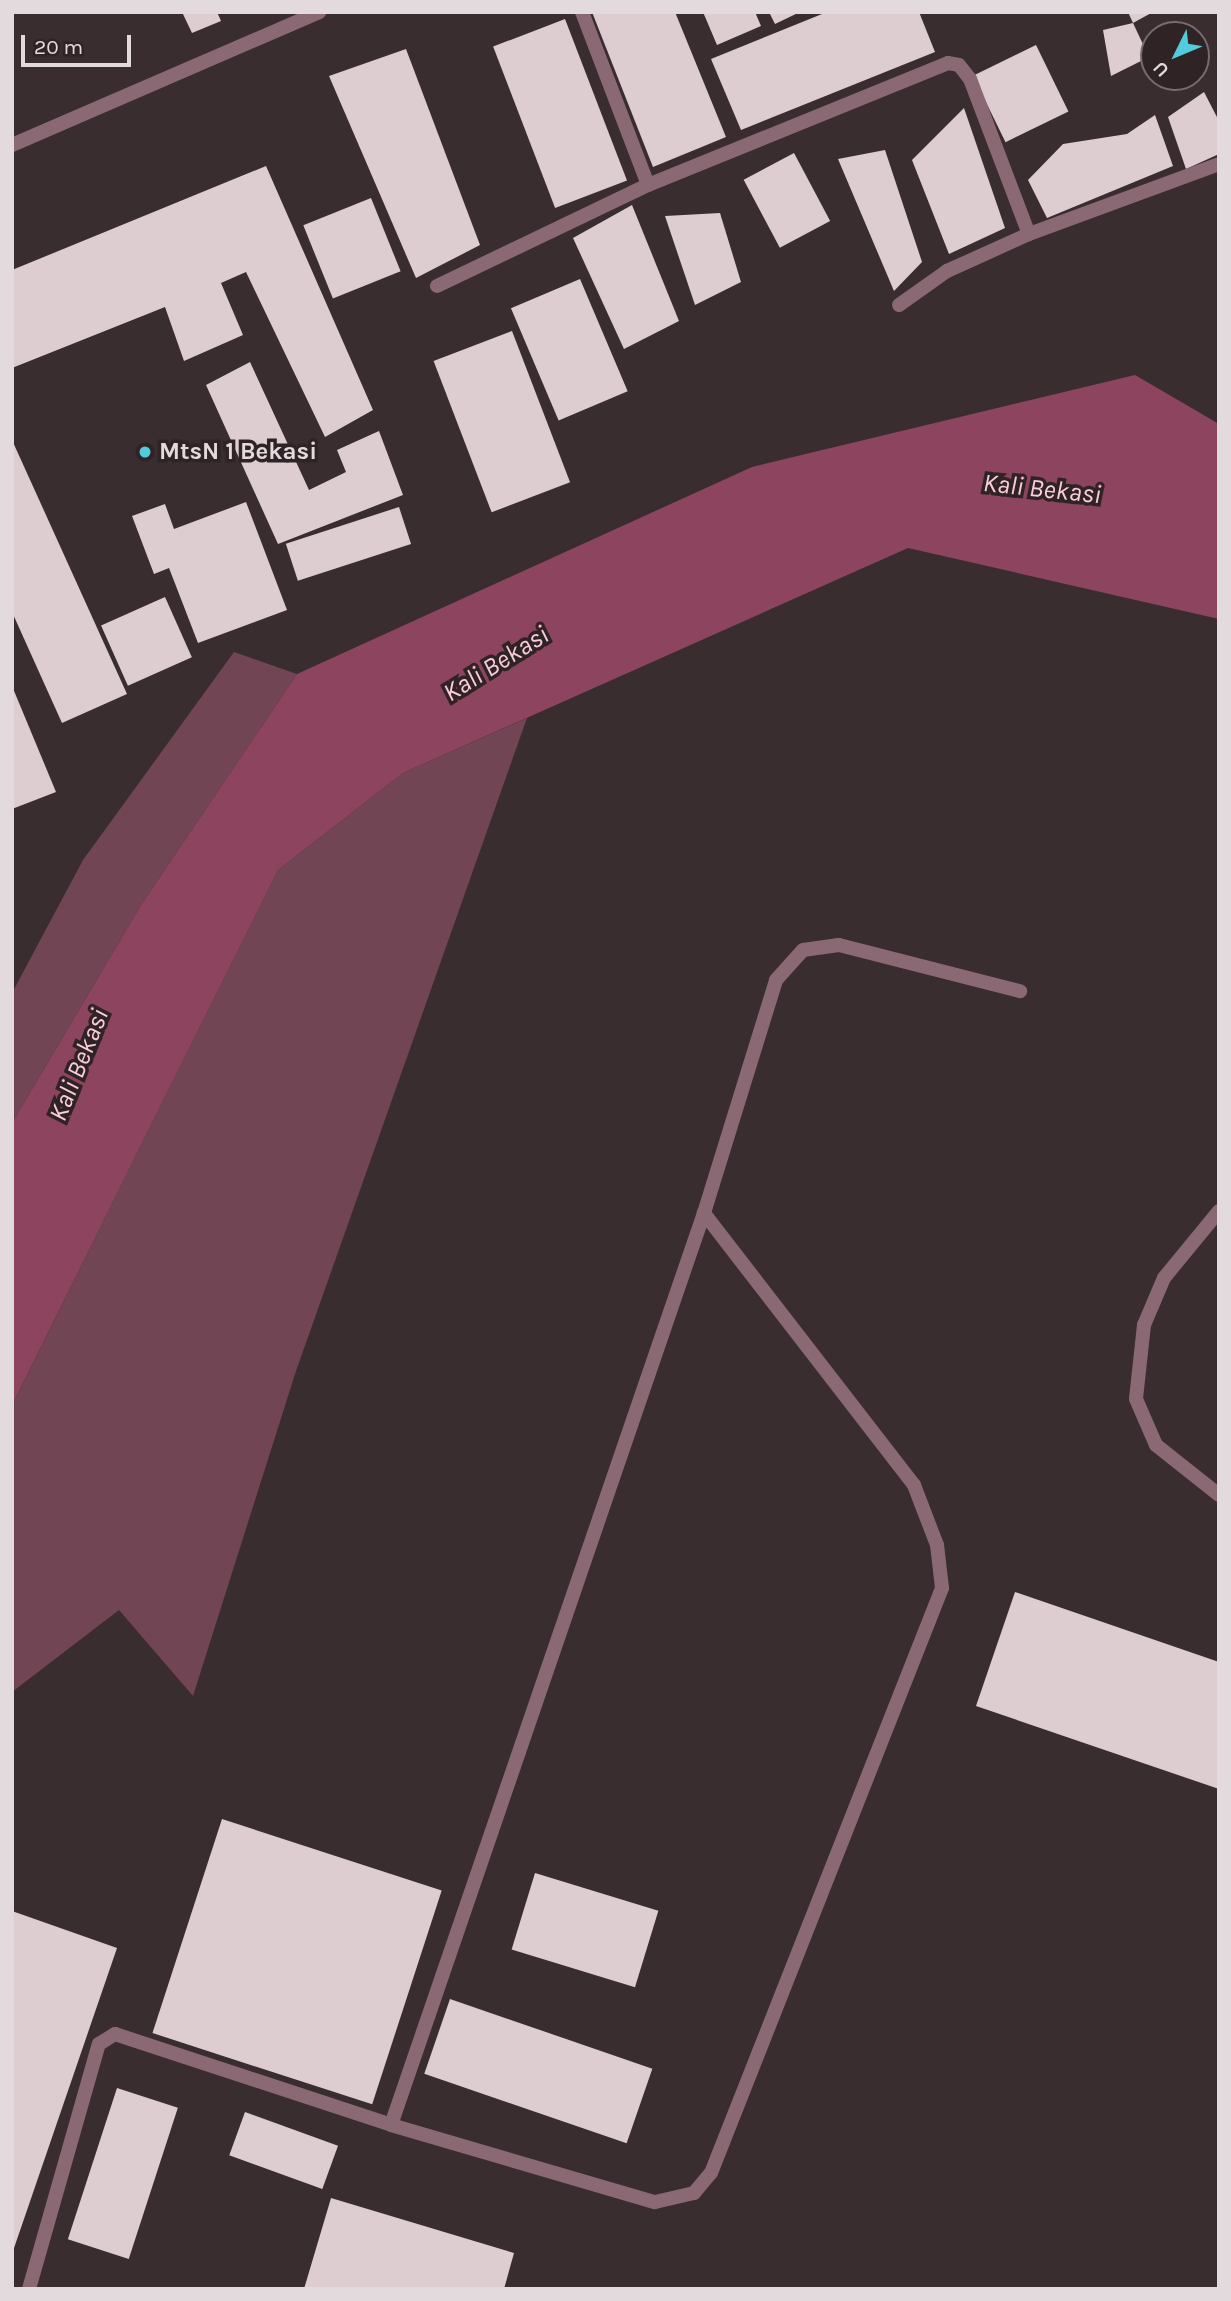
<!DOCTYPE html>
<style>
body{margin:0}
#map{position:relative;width:1231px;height:2301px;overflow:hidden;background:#392d30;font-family:Karla,sans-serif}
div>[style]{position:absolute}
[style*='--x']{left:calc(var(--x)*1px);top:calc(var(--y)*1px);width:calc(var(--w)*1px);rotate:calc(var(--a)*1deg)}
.green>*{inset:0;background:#714554}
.water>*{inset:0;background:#8d445f}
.building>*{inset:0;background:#ddcdd1;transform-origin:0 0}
.service>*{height:14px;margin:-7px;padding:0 7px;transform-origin:7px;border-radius:7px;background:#8b6974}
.minor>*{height:14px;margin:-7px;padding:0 7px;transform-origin:7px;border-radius:7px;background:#8b6974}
.tertiary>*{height:14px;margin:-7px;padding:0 7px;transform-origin:7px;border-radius:7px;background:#8b6974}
.dots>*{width:19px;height:19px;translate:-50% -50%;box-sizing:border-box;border:4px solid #2f2326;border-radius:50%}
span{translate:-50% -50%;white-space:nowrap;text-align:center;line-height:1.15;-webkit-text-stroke:7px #2f2326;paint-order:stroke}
.poi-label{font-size:24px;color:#e2dadc;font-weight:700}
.left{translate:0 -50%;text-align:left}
.water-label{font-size:26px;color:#facddb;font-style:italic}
.frame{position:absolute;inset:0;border:14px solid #e2dadc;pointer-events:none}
.north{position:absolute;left:1140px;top:21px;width:70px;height:70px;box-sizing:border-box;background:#2f2326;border:2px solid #776c6f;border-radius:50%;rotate:227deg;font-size:19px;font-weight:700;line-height:28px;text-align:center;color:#e2dadc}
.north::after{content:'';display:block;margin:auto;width:24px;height:32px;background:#53cbdb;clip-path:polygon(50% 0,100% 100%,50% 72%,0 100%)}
.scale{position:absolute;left:21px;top:35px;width:110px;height:32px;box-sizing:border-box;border:4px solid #e2dadc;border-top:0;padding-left:9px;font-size:21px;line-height:24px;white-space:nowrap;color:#e2dadc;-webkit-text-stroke:5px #2f2326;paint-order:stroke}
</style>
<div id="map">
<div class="green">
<div style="clip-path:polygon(234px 652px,297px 674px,141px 905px,12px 1123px,12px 993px,83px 860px)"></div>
<div style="clip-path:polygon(527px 718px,296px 1371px,193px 1696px,119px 1610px,12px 1692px,12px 1405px,278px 870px,403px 773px)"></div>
</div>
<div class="water">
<div style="clip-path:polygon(1135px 375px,1219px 424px,1219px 619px,908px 548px,403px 773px,278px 870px,12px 1405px,12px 1123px,141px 905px,297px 674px,752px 467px)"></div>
</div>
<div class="building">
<div style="clip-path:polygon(182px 12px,217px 12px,221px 21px,192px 33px)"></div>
<div style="clip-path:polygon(592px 12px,675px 12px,726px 137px,653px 167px)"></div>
<div style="clip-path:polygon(703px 12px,755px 12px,761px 26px,717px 45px)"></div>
<div style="clip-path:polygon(769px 12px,800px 12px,775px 24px)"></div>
<div style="clip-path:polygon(827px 12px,919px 12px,935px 52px,741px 130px,711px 59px)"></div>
<div style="clip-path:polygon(1128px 12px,1153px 12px,1133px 23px)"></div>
<div style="left:565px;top:19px;width:173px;height:77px;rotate:69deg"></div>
<div style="clip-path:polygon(1133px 23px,1149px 57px,1111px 76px,1103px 30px)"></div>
<div style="left:1036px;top:45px;width:74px;height:70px;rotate:64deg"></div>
<div style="clip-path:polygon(406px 49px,480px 245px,416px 278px,329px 76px)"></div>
<div style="clip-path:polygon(1204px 92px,1219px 121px,1219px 154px,1186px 169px,1168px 117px)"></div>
<div style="clip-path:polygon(964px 108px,1005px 228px,949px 254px,912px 160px)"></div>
<div style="clip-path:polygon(1155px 115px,1173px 166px,1047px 218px,1028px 180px,1063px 144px,1127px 134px)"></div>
<div style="clip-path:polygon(885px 150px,922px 262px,894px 291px,838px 159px)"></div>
<div style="left:794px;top:153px;width:77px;height:57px;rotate:62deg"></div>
<div style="clip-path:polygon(266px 166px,373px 410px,325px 437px,246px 272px,221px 283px,243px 335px,184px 361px,165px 307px,12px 368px,12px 270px)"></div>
<div style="left:371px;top:198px;width:79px;height:73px;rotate:68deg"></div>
<div style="clip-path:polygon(632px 205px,679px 321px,624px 349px,573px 238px)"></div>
<div style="clip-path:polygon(720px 213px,741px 282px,695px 305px,665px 216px)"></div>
<div style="left:580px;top:279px;width:122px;height:75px;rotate:67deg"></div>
<div style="left:512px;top:331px;width:162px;height:84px;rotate:69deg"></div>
<div style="clip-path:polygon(250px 362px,309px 490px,346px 472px,337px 450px,379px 431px,403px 495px,278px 544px,206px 385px)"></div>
<div style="clip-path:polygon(12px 440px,127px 694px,62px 723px,12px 612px)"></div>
<div style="clip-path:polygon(246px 502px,287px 610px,198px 643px,169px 568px,154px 574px,132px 516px,165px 504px,174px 529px)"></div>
<div style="left:399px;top:507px;width:39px;height:119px;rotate:72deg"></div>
<div style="left:165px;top:597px;width:66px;height:70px;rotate:66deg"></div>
<div style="clip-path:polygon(12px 686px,56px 792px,12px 809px)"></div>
<div style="clip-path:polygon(1015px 1592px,1219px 1662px,1219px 1789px,976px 1706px)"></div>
<div style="left:222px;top:1819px;width:231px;height:225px;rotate:18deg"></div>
<div style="left:535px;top:1873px;width:129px;height:80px;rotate:17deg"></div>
<div style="clip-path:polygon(12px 1911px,117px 1948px,13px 2251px,12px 2250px)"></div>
<div style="left:450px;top:1999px;width:214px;height:79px;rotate:19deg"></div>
<div style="left:117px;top:2088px;width:64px;height:159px;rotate:18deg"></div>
<div style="left:245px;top:2112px;width:99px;height:46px;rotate:20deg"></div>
<div style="clip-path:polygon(331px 2198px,514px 2253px,504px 2289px,304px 2289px)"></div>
</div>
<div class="service">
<div style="--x:1219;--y:1211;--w:87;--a:129.4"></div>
<div style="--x:1164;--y:1278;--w:51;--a:113.1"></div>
<div style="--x:1144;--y:1325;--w:74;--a:96.2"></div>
<div style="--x:1136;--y:1399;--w:50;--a:66.5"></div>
<div style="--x:1156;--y:1445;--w:80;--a:38.4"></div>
<div style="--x:391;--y:2125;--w:964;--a:-71.06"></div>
<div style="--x:704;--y:1213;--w:244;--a:-72.8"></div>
<div style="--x:776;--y:980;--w:40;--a:-48"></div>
<div style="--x:803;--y:950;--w:36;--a:-8"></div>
<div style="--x:839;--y:945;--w:187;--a:14.3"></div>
<div style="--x:29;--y:2289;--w:255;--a:-74.1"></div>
<div style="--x:99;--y:2044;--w:19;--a:-32"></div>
<div style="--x:115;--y:2034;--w:291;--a:18.2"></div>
<div style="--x:391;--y:2125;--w:275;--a:16.3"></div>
<div style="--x:655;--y:2202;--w:40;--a:-13"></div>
<div style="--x:694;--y:2193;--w:26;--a:-50"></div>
<div style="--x:711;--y:2173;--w:629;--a:-68.45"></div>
<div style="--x:942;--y:1588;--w:43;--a:-96.6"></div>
<div style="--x:937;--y:1545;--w:64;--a:-111"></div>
<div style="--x:914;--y:1485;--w:344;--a:-127.7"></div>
</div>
<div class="minor">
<div style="--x:582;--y:12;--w:185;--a:69.1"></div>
<div style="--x:437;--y:286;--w:234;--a:-25.6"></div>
<div style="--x:648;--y:185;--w:324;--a:-22.1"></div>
<div style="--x:948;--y:63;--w:11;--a:10"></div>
<div style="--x:959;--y:65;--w:18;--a:52"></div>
<div style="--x:970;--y:79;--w:166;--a:69.2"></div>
<div style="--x:899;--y:305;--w:59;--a:-35.3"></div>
<div style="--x:947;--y:271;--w:90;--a:-24.3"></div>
<div style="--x:1029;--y:234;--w:202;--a:-20.2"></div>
</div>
<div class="tertiary">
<div style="--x:12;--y:145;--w:335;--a:-23.4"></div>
</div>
<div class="dots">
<div style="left:145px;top:452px;background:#53cbdb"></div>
</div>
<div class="poi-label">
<span class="left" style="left:159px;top:452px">MtsN 1 Bekasi</span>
</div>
<div class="water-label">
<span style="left:1042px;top:489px;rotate:6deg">Kali Bekasi</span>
<span style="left:496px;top:664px;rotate:-32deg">Kali Bekasi</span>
<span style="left:79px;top:1065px;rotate:-68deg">Kali Bekasi</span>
</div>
<div class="frame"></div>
<div class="north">U</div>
<div class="scale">20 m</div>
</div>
